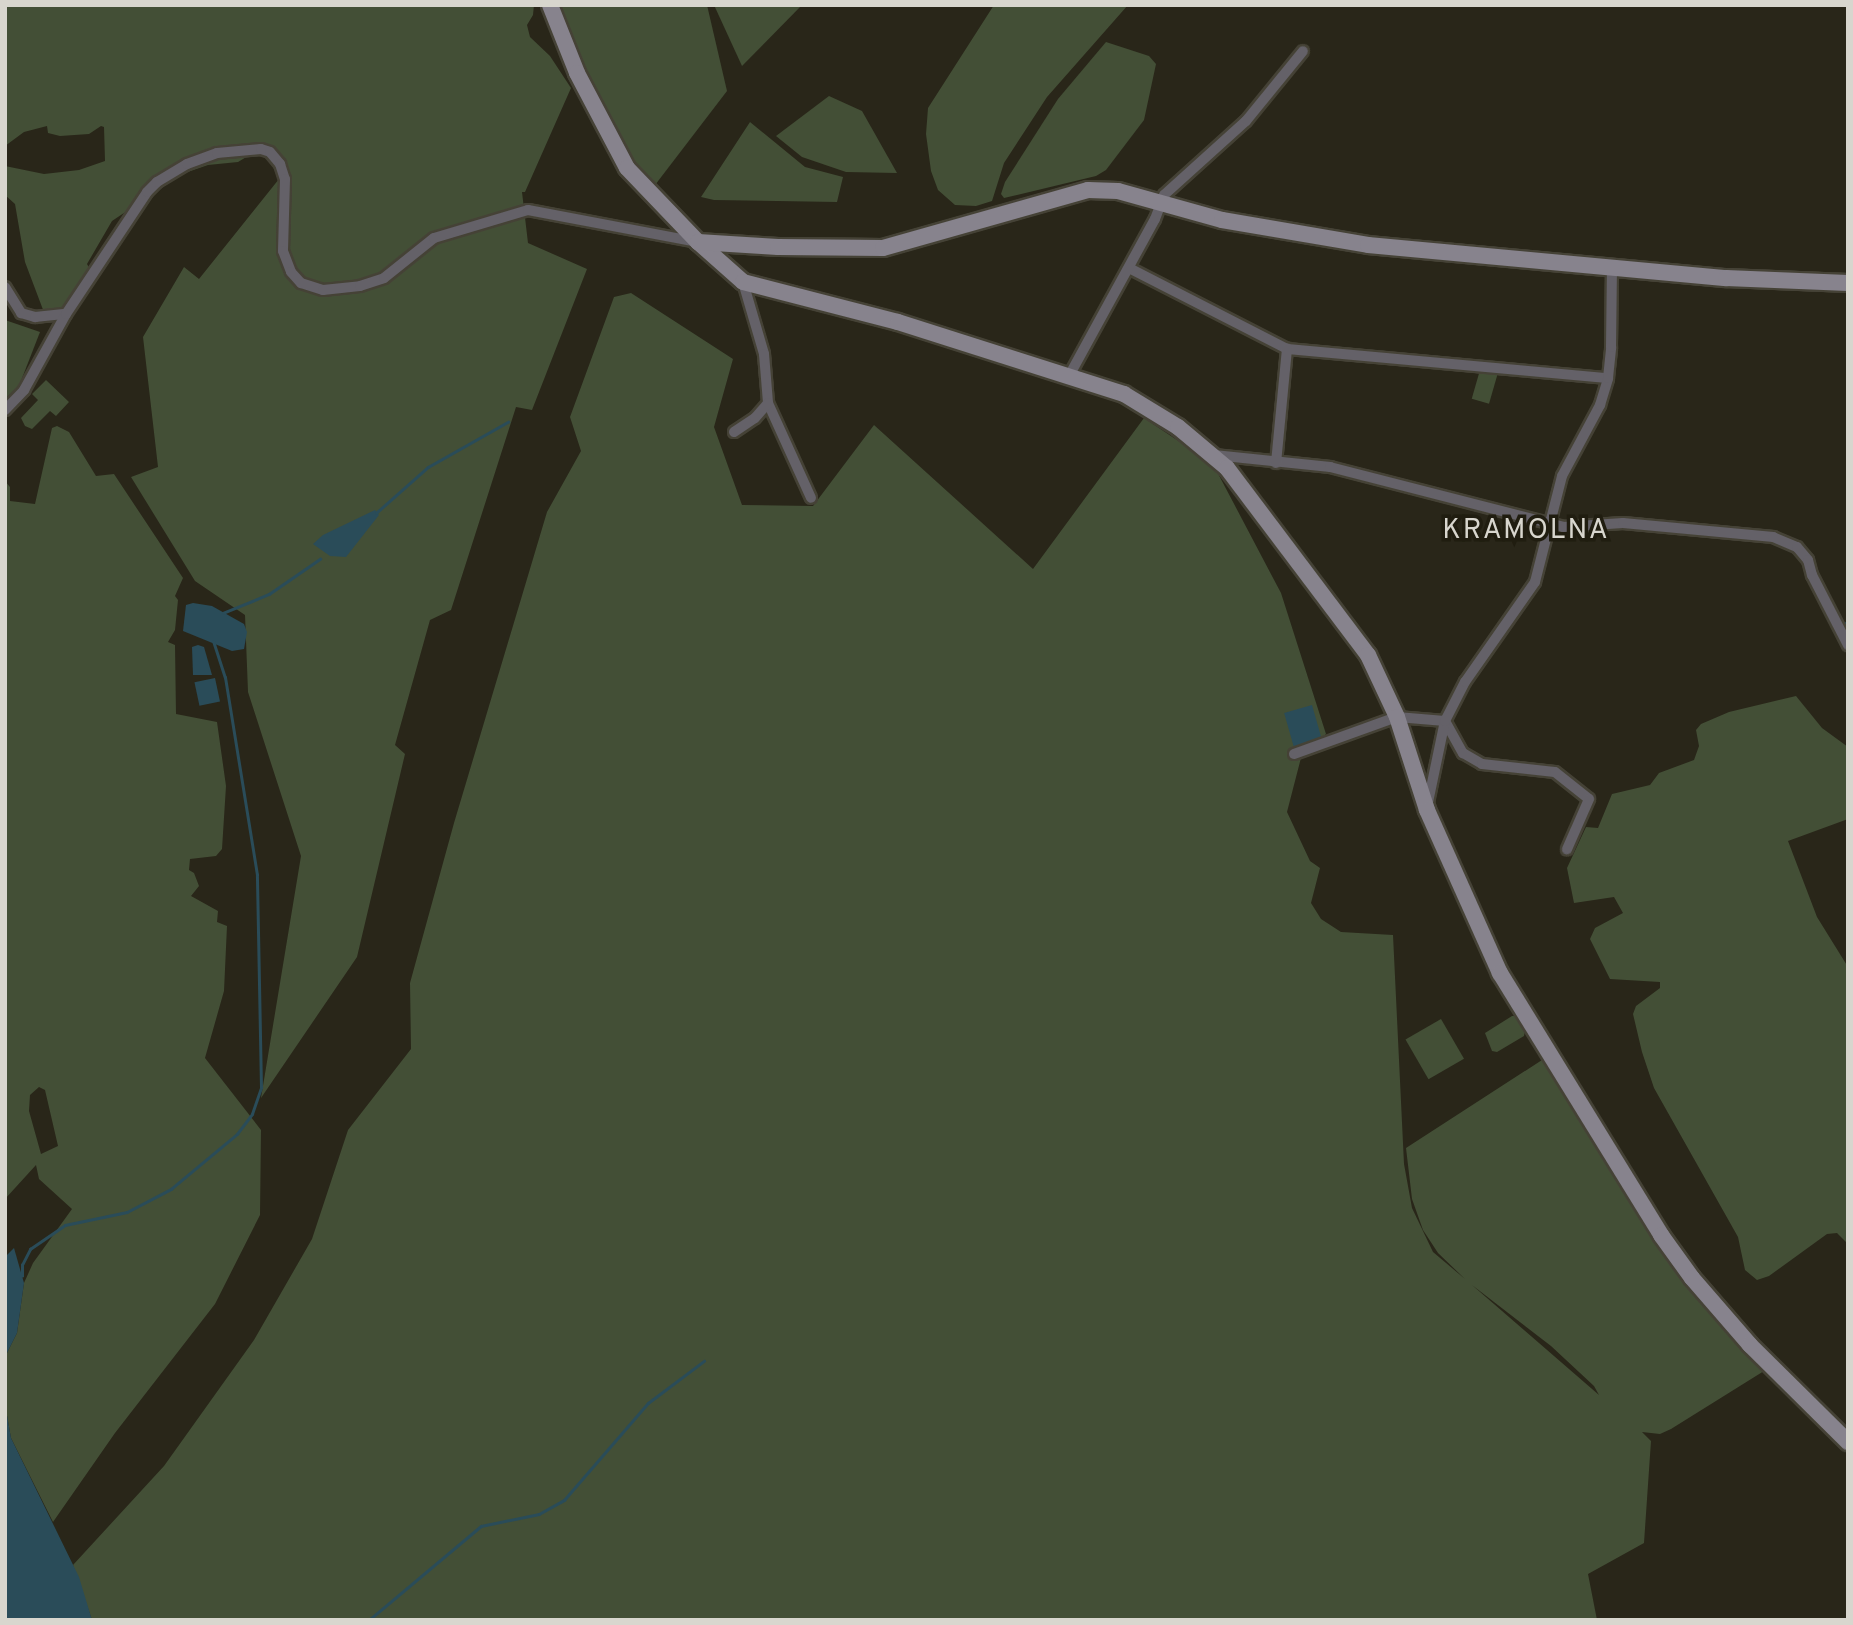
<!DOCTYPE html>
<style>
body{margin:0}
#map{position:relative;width:1853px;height:1625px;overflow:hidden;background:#292619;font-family:Overpass,sans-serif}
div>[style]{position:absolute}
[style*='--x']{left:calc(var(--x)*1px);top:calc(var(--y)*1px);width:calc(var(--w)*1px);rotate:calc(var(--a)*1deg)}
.green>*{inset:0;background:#434f36;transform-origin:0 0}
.water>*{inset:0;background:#2a4c59;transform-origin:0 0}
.stream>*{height:2.5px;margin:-1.25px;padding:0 1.25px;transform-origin:1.25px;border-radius:1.25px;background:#2a4c59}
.roads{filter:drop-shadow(2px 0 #454236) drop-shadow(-2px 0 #454236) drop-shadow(0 2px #454236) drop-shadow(0 -2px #454236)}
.street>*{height:10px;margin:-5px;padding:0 5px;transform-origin:5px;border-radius:5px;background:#646168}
.secondary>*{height:16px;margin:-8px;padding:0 8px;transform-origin:8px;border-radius:8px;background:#87838d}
span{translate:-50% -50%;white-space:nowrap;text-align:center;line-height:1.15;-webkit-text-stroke:7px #201d10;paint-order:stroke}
.quarter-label{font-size:28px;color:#d8d6ce;letter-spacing:2px}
.frame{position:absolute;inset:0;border:7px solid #d8d6ce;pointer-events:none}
</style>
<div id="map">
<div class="green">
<div style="clip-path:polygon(5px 5px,534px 5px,533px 15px,527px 25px,530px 37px,550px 56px,571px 88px,525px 192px,522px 192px,528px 243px,587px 269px,532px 410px,516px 407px,451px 610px,430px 620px,395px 745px,405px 754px,357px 957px,261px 1098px,301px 856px,248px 692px,245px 615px,195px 581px,131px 477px,158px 467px,143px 337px,184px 267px,199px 279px,279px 179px,277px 170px,268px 158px,253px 153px,238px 162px,208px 165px,182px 174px,112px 221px,87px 264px,91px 271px,64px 311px,45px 315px,25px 262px,15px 204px,5px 195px,5px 166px,44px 174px,79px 170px,105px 161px,104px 127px,101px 126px,89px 134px,60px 136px,48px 133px,47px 126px,24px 132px,5px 146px)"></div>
<div style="clip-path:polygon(556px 5px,707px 5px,727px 91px,652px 189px,619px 140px)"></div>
<div style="clip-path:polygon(714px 5px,802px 5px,742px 66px)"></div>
<div style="clip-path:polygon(994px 5px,1128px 5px,1047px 97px,1004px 163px,992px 201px,976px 206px,955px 205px,938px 190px,931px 171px,926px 134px,928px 108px)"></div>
<div style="clip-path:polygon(1106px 42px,1149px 56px,1156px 64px,1144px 120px,1106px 170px,1096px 176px,1004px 198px,1001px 194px,1005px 182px,1058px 99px)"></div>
<div style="clip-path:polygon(829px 96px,862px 111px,897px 173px,846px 172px,802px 157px,776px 136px)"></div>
<div style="clip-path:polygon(750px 122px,805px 167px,843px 177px,837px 202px,714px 200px,701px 197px)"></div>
<div style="clip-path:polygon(evenodd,631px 293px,733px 359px,714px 427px,742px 505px,813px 506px,874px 425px,1033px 569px,1144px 418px,1213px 464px,1281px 593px,1326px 734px,1302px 754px,1287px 812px,1310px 861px,1320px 868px,1311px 903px,1321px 919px,1341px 932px,1393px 935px,1404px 1164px,1412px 1208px,1433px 1252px,1465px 1279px,1438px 1253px,1423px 1230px,1412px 1199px,1406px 1148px,1542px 1060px,1680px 1277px,1764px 1371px,1671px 1429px,1660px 1434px,1642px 1432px,1651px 1441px,1644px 1543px,1588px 1574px,1597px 1620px,92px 1620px,73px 1565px,164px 1466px,254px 1340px,312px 1239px,348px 1130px,411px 1049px,410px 983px,454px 823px,547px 512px,581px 451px,570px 417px,614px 297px,631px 293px,1472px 1285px,1551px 1346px,1594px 1386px,1599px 1395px,1472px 1285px)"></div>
<div style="clip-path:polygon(5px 320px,40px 332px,19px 386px,5px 399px)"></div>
<div style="left:1480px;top:370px;width:18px;height:30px;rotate:16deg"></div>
<div style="clip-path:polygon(46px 380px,69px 402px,56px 416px,50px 411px,32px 429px,25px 426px,21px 418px,38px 400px,32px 394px)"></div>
<div style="clip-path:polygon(evenodd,57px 426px,69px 432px,96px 476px,114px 474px,183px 578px,175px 596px,178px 600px,175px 630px,168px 642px,175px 645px,176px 714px,217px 722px,226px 786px,222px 849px,216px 856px,190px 859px,189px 870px,194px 873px,199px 886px,191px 896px,218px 911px,217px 922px,227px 926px,224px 991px,205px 1058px,261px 1130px,260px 1215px,215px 1304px,115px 1433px,53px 1522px,11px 1438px,5px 1404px,5px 1357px,17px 1333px,24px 1283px,33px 1263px,72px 1209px,39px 1179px,36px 1165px,5px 1199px,5px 481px,10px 487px,10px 501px,35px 504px,52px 428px,57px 426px,39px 1087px,45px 1090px,58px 1146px,41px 1154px,29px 1111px,30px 1095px,39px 1087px)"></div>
<div style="clip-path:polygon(1796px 696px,1822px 728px,1848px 747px,1848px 819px,1788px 841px,1817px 917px,1848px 967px,1848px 1244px,1837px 1233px,1827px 1234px,1769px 1276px,1757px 1280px,1745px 1270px,1738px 1237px,1654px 1088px,1642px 1052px,1633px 1014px,1636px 1006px,1660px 988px,1660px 982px,1610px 979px,1590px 939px,1595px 928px,1623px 913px,1614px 897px,1574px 903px,1567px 868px,1586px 827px,1598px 828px,1612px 794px,1650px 785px,1659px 773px,1694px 760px,1699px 746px,1696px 730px,1701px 724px,1729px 712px)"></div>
<div style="clip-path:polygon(1512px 1016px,1517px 1016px,1525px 1031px,1524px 1036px,1497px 1052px,1492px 1051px,1485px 1033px)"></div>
<div style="left:1441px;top:1019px;width:46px;height:41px;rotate:60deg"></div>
</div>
<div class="water">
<div style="clip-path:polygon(375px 510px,379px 515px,346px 557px,330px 556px,313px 544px,323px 535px)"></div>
<div style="clip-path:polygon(193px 603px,212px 606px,244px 624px,247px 632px,244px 649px,232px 651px,183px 631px,186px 605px)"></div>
<div style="clip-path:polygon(198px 645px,204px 647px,212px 675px,193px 675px,192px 647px)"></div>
<div style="left:215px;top:678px;width:24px;height:21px;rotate:78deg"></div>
<div style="left:1312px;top:705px;width:35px;height:29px;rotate:74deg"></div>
<div style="clip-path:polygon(14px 1248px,24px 1283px,17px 1333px,5px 1357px,5px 1257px)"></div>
<div style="clip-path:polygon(5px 1404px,11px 1438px,79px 1577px,92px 1620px,5px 1620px)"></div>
</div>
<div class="stream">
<div style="--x:376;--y:513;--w:69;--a:-41.5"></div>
<div style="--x:428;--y:467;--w:92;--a:-29.4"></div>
<div style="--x:223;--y:613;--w:50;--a:-22.4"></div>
<div style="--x:269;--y:594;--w:62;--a:-34.5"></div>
<div style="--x:1846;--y:623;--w:5;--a:68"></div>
<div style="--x:22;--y:1276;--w:11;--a:-90"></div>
<div style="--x:22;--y:1265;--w:18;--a:-63"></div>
<div style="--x:30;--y:1249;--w:42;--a:-34.4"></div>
<div style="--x:65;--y:1225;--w:63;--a:-11.8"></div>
<div style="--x:127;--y:1212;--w:50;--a:-27.6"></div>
<div style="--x:171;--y:1189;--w:86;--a:-39.8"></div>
<div style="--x:237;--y:1134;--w:25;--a:-53"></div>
<div style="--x:252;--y:1114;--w:28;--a:-71"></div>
<div style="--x:261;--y:1088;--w:213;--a:-91.1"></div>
<div style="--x:257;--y:875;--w:200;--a:-99.2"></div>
<div style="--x:225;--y:678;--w:38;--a:-108"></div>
<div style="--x:369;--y:1620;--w:146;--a:-40"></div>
<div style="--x:481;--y:1526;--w:59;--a:-11.7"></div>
<div style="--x:539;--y:1514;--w:29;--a:-29"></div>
<div style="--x:564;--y:1500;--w:128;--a:-49.1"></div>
<div style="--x:648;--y:1403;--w:70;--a:-36.9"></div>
</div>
<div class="roads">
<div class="street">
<div style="--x:1129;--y:268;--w:178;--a:27.1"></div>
<div style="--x:1287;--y:349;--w:322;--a:5.2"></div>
<div style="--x:743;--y:282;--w:75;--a:73.7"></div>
<div style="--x:764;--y:354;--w:49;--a:85.3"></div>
<div style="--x:768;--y:403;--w:104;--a:65.6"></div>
<div style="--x:5;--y:287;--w:31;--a:58"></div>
<div style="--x:21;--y:313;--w:15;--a:16"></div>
<div style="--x:35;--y:317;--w:31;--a:-6"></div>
<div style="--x:1069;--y:376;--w:179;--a:-61.3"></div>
<div style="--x:1155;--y:219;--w:26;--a:-69"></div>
<div style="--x:1164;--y:195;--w:110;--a:-42.1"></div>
<div style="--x:1246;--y:121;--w:90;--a:-50.8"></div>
<div style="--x:5;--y:410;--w:28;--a:-46"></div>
<div style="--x:24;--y:390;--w:87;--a:-61.1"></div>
<div style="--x:66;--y:314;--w:146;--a:-56.4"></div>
<div style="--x:147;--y:192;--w:14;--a:-45"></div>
<div style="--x:157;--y:182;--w:35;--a:-31"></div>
<div style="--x:187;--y:164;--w:32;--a:-20"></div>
<div style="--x:217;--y:153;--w:44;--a:-5.2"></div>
<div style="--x:261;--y:149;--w:9;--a:18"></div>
<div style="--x:270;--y:152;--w:16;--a:50"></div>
<div style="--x:280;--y:164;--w:16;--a:72"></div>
<div style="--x:285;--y:179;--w:72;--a:91.6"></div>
<div style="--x:283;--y:251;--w:22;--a:69"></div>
<div style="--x:291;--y:272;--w:15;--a:48"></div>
<div style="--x:301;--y:283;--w:23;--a:18"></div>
<div style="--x:323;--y:290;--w:37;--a:-6"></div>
<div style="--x:360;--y:286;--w:25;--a:-18"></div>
<div style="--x:384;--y:278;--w:64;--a:-38.7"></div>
<div style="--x:434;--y:238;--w:98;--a:-16.6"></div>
<div style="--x:528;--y:210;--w:173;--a:10.7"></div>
<div style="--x:734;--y:432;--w:25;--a:-34"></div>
<div style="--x:755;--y:418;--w:20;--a:-49"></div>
<div style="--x:1214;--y:455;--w:117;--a:5.9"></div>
<div style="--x:1330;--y:467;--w:241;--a:14.4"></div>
<div style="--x:1563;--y:527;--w:60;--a:-3.8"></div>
<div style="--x:1623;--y:523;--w:151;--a:5.3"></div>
<div style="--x:1773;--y:537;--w:26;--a:23"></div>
<div style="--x:1797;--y:547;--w:17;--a:50"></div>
<div style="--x:1808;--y:560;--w:16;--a:75"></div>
<div style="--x:1812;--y:575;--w:79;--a:62.8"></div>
<div style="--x:1276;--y:463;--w:115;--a:-84.5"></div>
<div style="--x:1294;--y:754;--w:109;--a:-19.8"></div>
<div style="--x:1397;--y:717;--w:48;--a:4.8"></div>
<div style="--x:1445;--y:721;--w:37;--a:61"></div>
<div style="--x:1463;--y:753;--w:22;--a:30"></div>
<div style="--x:1482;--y:764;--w:73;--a:6.3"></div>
<div style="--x:1555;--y:772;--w:43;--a:38.5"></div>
<div style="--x:1589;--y:799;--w:55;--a:113.7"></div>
<div style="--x:1427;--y:807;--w:88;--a:-78.2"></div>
<div style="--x:1445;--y:721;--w:44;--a:-62.9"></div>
<div style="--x:1465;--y:682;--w:122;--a:-55"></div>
<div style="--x:1535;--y:582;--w:109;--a:-75.7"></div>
<div style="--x:1562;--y:476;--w:81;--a:-61.8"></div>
<div style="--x:1600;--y:405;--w:28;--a:-73"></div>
<div style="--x:1608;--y:378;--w:31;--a:-84"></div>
<div style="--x:1611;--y:347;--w:81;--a:-89.3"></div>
</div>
<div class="secondary">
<div style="--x:550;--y:5;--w:73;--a:68.3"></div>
<div style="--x:577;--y:73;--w:107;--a:62.2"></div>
<div style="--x:627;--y:168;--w:103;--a:46.2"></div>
<div style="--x:698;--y:242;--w:60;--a:41.6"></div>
<div style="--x:743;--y:282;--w:160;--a:14.5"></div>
<div style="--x:898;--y:322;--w:237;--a:17.7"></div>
<div style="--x:1124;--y:394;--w:63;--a:31.4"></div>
<div style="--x:1178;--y:427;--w:64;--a:39.9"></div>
<div style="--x:1227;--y:468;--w:234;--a:53"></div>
<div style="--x:1368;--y:655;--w:68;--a:64.9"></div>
<div style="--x:1397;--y:717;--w:98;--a:72.1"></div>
<div style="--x:1427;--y:810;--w:179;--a:65.9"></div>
<div style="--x:1500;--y:973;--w:308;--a:58.4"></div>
<div style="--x:1661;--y:1235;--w:53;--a:54.2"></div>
<div style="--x:1692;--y:1278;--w:89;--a:49.1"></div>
<div style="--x:1750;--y:1345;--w:138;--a:44.7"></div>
<div style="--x:698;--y:242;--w:80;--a:3.6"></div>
<div style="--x:778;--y:247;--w:105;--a:0.5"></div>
<div style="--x:883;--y:248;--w:213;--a:-15.8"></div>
<div style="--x:1088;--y:190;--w:30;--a:2"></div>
<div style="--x:1118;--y:191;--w:108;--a:15.6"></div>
<div style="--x:1222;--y:220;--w:148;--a:9.7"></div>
<div style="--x:1368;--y:245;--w:360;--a:5.3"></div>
<div style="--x:1726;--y:278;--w:122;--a:2.3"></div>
</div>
</div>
<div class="quarter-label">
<span style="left:1526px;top:531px">KRAMOLNA</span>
</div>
<div class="frame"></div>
</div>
